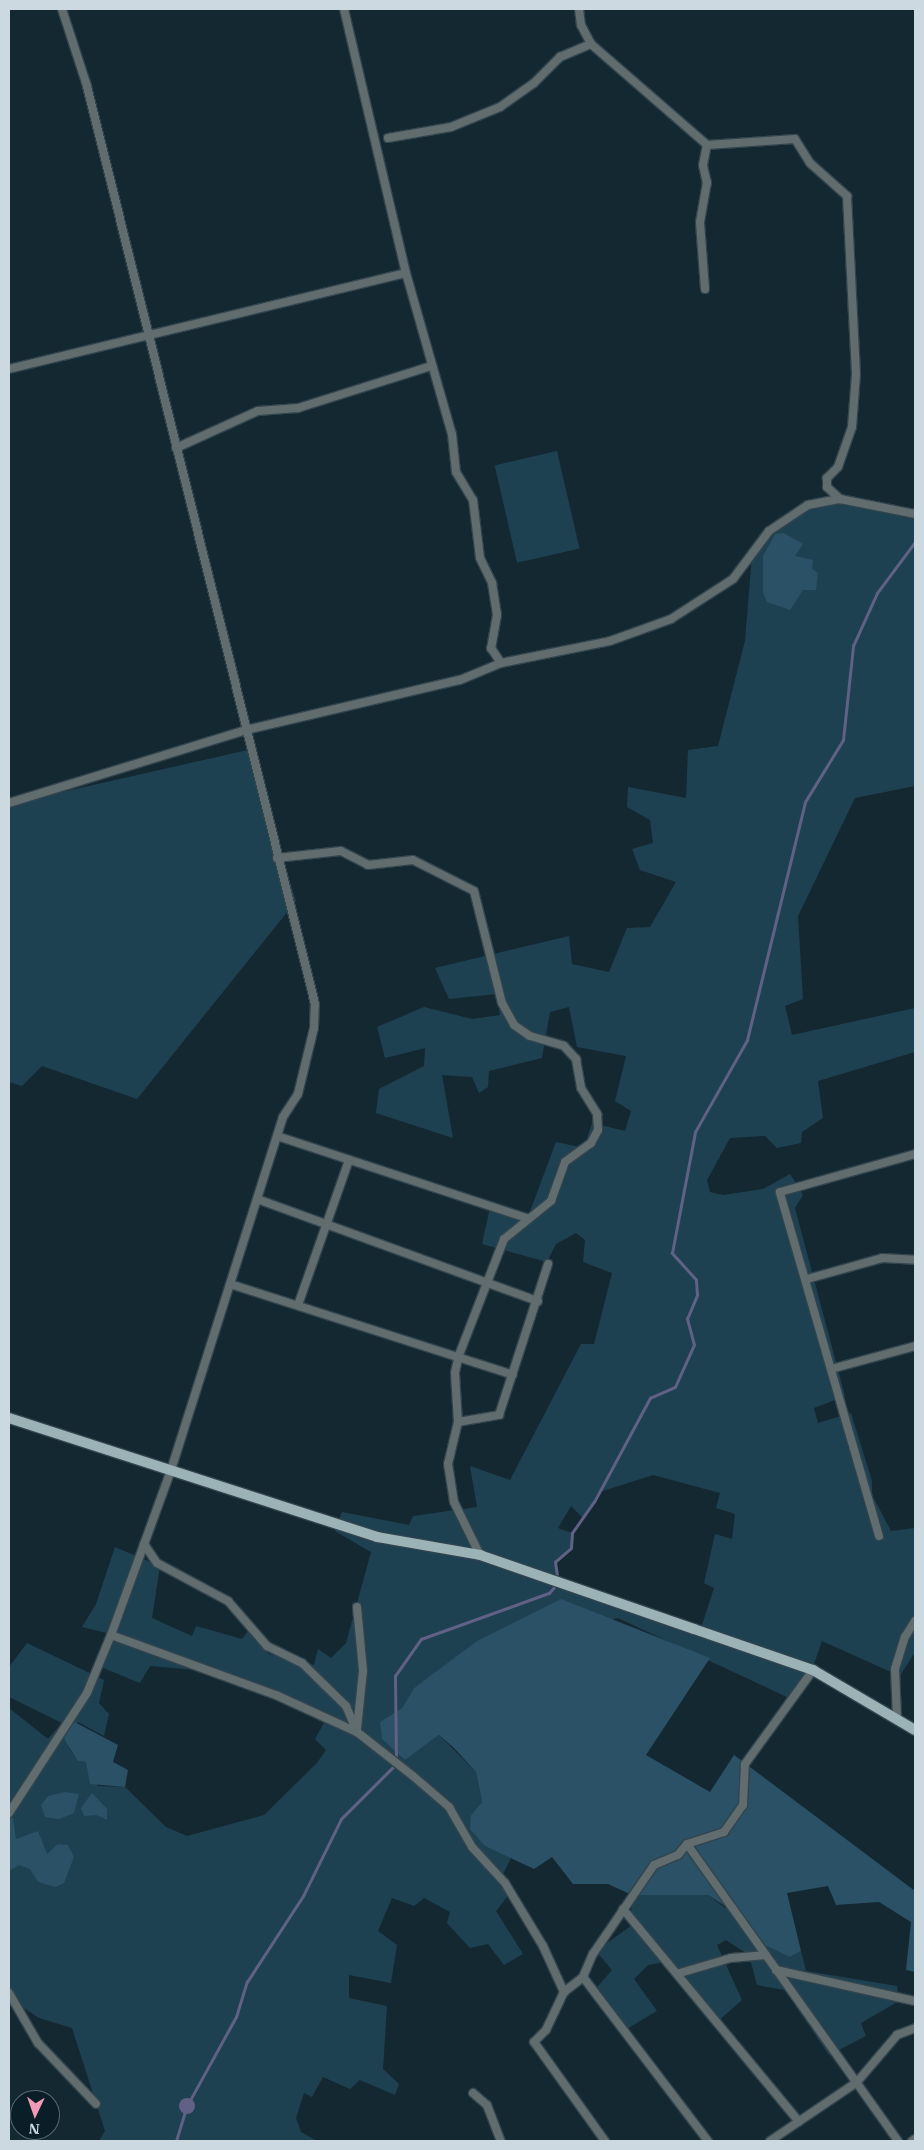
<!DOCTYPE html>
<style>
body{margin:0}
#map{position:relative;width:924px;height:2150px;overflow:hidden;background:#142832;font-family:"IBM Plex Serif",serif}
div>[style]{position:absolute}
[style*='--x']{left:calc(var(--x)*1px);top:calc(var(--y)*1px);width:calc(var(--w)*1px);rotate:calc(var(--a)*1deg)}
.green>*{inset:0;background:#1e4152;transform-origin:0 0}
.forest>*{inset:0;background:#2a5165}
.water>*{inset:0;background:#606184}
.round{border-radius:50%}
.stream>*{height:2.5px;margin:-1.25px;padding:0 1.25px;transform-origin:1.25px;border-radius:1.25px;background:#606184}
.roads{filter:drop-shadow(1px 0 #32444e) drop-shadow(-1px 0 #32444e) drop-shadow(0 1px #32444e) drop-shadow(0 -1px #32444e)}
.minor>*{height:8px;margin:-4px;padding:0 4px;transform-origin:4px;border-radius:4px;background:#606c6d}
.major>*{height:10px;margin:-5px;padding:0 5px;transform-origin:5px;border-radius:5px;background:#9bb3b7}
span{translate:-50% -50%;white-space:nowrap;text-align:center;line-height:1.15;-webkit-text-stroke:4.5px #0a1e28;paint-order:stroke}
.frame{position:absolute;inset:0;border:10px solid #cdd9e0;pointer-events:none}
.north{position:absolute;left:10px;top:2090px;width:50px;height:50px;box-sizing:border-box;background:#0a1e28;border:1px solid #586972;border-radius:50%;rotate:183deg;font-size:14px;font-weight:700;line-height:20px;text-align:center;color:#cdd9e0}
.north::after{content:'';display:block;margin:auto;width:18px;height:22px;background:#f09ab7;clip-path:polygon(50% 0,100% 100%,50% 72%,0 100%)}
</style>
<div id="map">
<div class="green">
<div style="left:557px;top:451px;width:100px;height:64px;rotate:77deg"></div>
<div style="clip-path:polygon(evenodd,828px 499px,915px 514px,915px 786px,855px 798px,798px 916px,803px 999px,785px 1006px,792px 1035px,915px 1008px,915px 1052px,818px 1081px,823px 1118px,802px 1132px,801px 1143px,777px 1148px,765px 1136px,730px 1138px,707px 1180px,710px 1192px,723px 1195px,763px 1189px,790px 1174px,803px 1195px,795px 1208px,845px 1396px,814px 1408px,818px 1423px,851px 1413px,872px 1481px,872px 1495px,891px 1531px,915px 1528px,915px 1652px,900px 1676px,822px 1641px,814px 1664px,787px 1697px,618px 1618px,443px 1668px,414px 1688px,402px 1708px,381px 1722px,405px 1760px,439px 1735px,476px 1772px,482px 1802px,471px 1815px,485px 1846px,512px 1856px,503px 1874px,514px 1888px,496px 1911px,523px 1954px,504px 1965px,488px 1944px,470px 1948px,447px 1923px,450px 1912px,424px 1898px,414px 1906px,392px 1898px,378px 1931px,397px 1945px,391px 1983px,349px 1975px,349px 1998px,387px 2006px,383px 2069px,399px 2084px,395px 2095px,360px 2080px,350px 2089px,323px 2077px,312px 2097px,304px 2093px,296px 2118px,301px 2132px,317px 2141px,99px 2141px,105px 2131px,72px 2028px,39px 2018px,9px 1998px,9px 1708px,48px 1739px,62px 1723px,9px 1697px,9px 1667px,27px 1643px,104px 1680px,99px 1703px,109px 1714px,104px 1736px,78px 1722px,65px 1741px,71px 1751px,78px 1761px,86px 1762px,98px 1786px,125px 1787px,166px 1827px,187px 1836px,264px 1815px,317px 1763px,326px 1750px,315px 1739px,326px 1719px,209px 1671px,150px 1666px,140px 1683px,96px 1665px,111px 1634px,82px 1627px,96px 1604px,115px 1547px,160px 1566px,152px 1618px,192px 1636px,196px 1626px,242px 1639px,248px 1631px,269px 1654px,314px 1665px,318px 1649px,331px 1658px,346px 1643px,371px 1552px,335px 1531px,342px 1512px,409px 1525px,413px 1516px,477px 1507px,470px 1466px,510px 1480px,581px 1344px,594px 1344px,612px 1273px,583px 1262px,585px 1240px,576px 1233px,556px 1244px,547px 1262px,482px 1244px,491px 1203px,529px 1214px,556px 1142px,584px 1148px,592px 1123px,625px 1131px,631px 1111px,615px 1101px,626px 1056px,577px 1047px,569px 1007px,550px 1012px,542px 1058px,489px 1071px,488px 1087px,479px 1093px,472px 1077px,442px 1075px,453px 1138px,376px 1113px,379px 1089px,424px 1066px,425px 1048px,385px 1058px,377px 1027px,424px 1007px,472px 1019px,500px 1015px,497px 994px,449px 999px,435px 968px,569px 936px,572px 964px,609px 972px,627px 928px,650px 927px,676px 882px,640px 870px,632px 849px,653px 843px,650px 820px,627px 807px,628px 787px,686px 798px,688px 750px,718px 746px,745px 641px,752px 554px,769px 531px,808px 505px,828px 499px,653px 1475px,720px 1493px,716px 1508px,735px 1514px,732px 1539px,715px 1534px,704px 1583px,714px 1588px,698px 1637px,556px 1582px,555px 1563px,571px 1548px,572px 1533px,558px 1528px,571px 1506px,583px 1518px,600px 1492px,653px 1475px)"></div>
<div style="clip-path:polygon(248px 750px,296px 901px,137px 1099px,42px 1066px,22px 1086px,9px 1082px,9px 804px)"></div>
<div style="clip-path:polygon(660px 1894px,708px 1895px,790px 1957px,801px 1951px,806px 1971px,897px 1986px,899px 2001px,861px 2023px,866px 2036px,829px 2055px,785px 1990px,757px 1985px,749px 1955px,726px 1940px,717px 1945px,742px 2000px,716px 2023px,666px 1962px,648px 1965px,634px 1979px,657px 2011px,625px 2030px,592px 1993px,612px 1970px,596px 1951px,631px 1926px,632px 1895px)"></div>
</div>
<div class="forest">
<div style="clip-path:polygon(784px 533px,803px 544px,795px 556px,813px 560px,812px 569px,818px 573px,816px 590px,803px 590px,790px 610px,767px 602px,763px 592px,763px 556px,775px 534px)"></div>
<div style="clip-path:polygon(561px 1599px,710px 1658px,646px 1755px,710px 1792px,734px 1755px,915px 1891px,915px 1972px,906px 1970px,911px 1922px,879px 1902px,836px 1905px,828px 1886px,787px 1893px,801px 1951px,790px 1957px,755px 1940px,736px 1913px,708px 1895px,632px 1895px,608px 1884px,573px 1884px,552px 1857px,534px 1869px,485px 1846px,470px 1829px,471px 1815px,482px 1802px,476px 1772px,454px 1748px,439px 1735px,405px 1760px,382px 1739px,380px 1722px,402px 1708px,414px 1688px,477px 1641px)"></div>
<div style="clip-path:polygon(69px 1719px,118px 1745px,113px 1762px,128px 1770px,125px 1787px,90px 1784px,86px 1762px,78px 1761px,65px 1741px,63px 1727px)"></div>
<div style="clip-path:polygon(65px 1792px,79px 1794px,74px 1813px,59px 1819px,45px 1817px,41px 1805px,48px 1796px)"></div>
<div style="clip-path:polygon(92px 1793px,107px 1809px,107px 1820px,96px 1815px,84px 1816px,81px 1808px)"></div>
<div style="clip-path:polygon(9px 1816px,13px 1818px,16px 1839px,38px 1831px,47px 1854px,58px 1844px,68px 1845px,74px 1857px,64px 1883px,55px 1887px,38px 1882px,30px 1869px,19px 1865px,9px 1871px)"></div>
</div>
<div class="water">
<div class="round" style="left:179px;top:2098px;width:16px;height:16px"></div>
</div>
<div class="stream">
<div style="--x:557;--y:1576;--w:14;--a:-98"></div>
<div style="--x:555;--y:1562;--w:21;--a:-41"></div>
<div style="--x:571;--y:1548;--w:15;--a:-86"></div>
<div style="--x:572;--y:1533;--w:38;--a:-55"></div>
<div style="--x:594;--y:1502;--w:118;--a:-61.7"></div>
<div style="--x:650;--y:1398;--w:27;--a:-24"></div>
<div style="--x:675;--y:1387;--w:46;--a:-65.7"></div>
<div style="--x:694;--y:1345;--w:27;--a:-105"></div>
<div style="--x:687;--y:1319;--w:26;--a:-67"></div>
<div style="--x:697;--y:1295;--w:15;--a:-94"></div>
<div style="--x:696;--y:1280;--w:36;--a:-132"></div>
<div style="--x:672;--y:1253;--w:123;--a:-79.2"></div>
<div style="--x:695;--y:1132;--w:106;--a:-60.5"></div>
<div style="--x:747;--y:1040;--w:245;--a:-76.3"></div>
<div style="--x:805;--y:802;--w:73;--a:-58.5"></div>
<div style="--x:843;--y:740;--w:95;--a:-83.9"></div>
<div style="--x:853;--y:646;--w:58;--a:-65.6"></div>
<div style="--x:877;--y:593;--w:64;--a:-53.3"></div>
<div style="--x:396;--y:1760;--w:84;--a:-90.7"></div>
<div style="--x:395;--y:1676;--w:45;--a:-54.9"></div>
<div style="--x:421;--y:1639;--w:136;--a:-19.8"></div>
<div style="--x:549;--y:1593;--w:9;--a:-49"></div>
<div style="--x:189;--y:2102;--w:97;--a:-61.1"></div>
<div style="--x:236;--y:2017;--w:37;--a:-73"></div>
<div style="--x:247;--y:1982;--w:103;--a:-56.9"></div>
<div style="--x:303;--y:1896;--w:86;--a:-63.7"></div>
<div style="--x:341;--y:1819;--w:76;--a:-45"></div>
<div style="--x:176;--y:2141;--w:31;--a:-73"></div>
</div>
<div class="roads">
<div class="minor">
<div style="--x:344;--y:9;--w:271;--a:76.8"></div>
<div style="--x:406;--y:273;--w:167;--a:74.1"></div>
<div style="--x:452;--y:434;--w:38;--a:84"></div>
<div style="--x:456;--y:472;--w:33;--a:59"></div>
<div style="--x:473;--y:500;--w:58;--a:83.1"></div>
<div style="--x:480;--y:558;--w:28;--a:64"></div>
<div style="--x:492;--y:583;--w:32;--a:81"></div>
<div style="--x:497;--y:615;--w:34;--a:100"></div>
<div style="--x:491;--y:648;--w:18;--a:56"></div>
<div style="--x:579;--y:9;--w:16;--a:83"></div>
<div style="--x:581;--y:25;--w:21;--a:62"></div>
<div style="--x:591;--y:44;--w:154;--a:41"></div>
<div style="--x:707;--y:145;--w:88;--a:-3.9"></div>
<div style="--x:795;--y:139;--w:28;--a:58"></div>
<div style="--x:810;--y:163;--w:50;--a:41.7"></div>
<div style="--x:847;--y:196;--w:178;--a:87.1"></div>
<div style="--x:856;--y:374;--w:53;--a:94.3"></div>
<div style="--x:852;--y:427;--w:42;--a:109.3"></div>
<div style="--x:838;--y:467;--w:16;--a:135"></div>
<div style="--x:827;--y:478;--w:9;--a:90"></div>
<div style="--x:827;--y:487;--w:18;--a:43"></div>
<div style="--x:388;--y:138;--w:64;--a:-9.9"></div>
<div style="--x:451;--y:127;--w:53;--a:-22.2"></div>
<div style="--x:500;--y:107;--w:42;--a:-35.2"></div>
<div style="--x:534;--y:83;--w:37;--a:-45"></div>
<div style="--x:560;--y:57;--w:34;--a:-23"></div>
<div style="--x:705;--y:289;--w:67;--a:-94.3"></div>
<div style="--x:700;--y:222;--w:40;--a:-80"></div>
<div style="--x:707;--y:183;--w:18;--a:-103"></div>
<div style="--x:703;--y:165;--w:20;--a:-79"></div>
<div style="--x:9;--y:369;--w:408;--a:-13.6"></div>
<div style="--x:176;--y:448;--w:90;--a:-24.3"></div>
<div style="--x:258;--y:411;--w:40;--a:-4.3"></div>
<div style="--x:298;--y:408;--w:139;--a:-17.5"></div>
<div style="--x:9;--y:803;--w:248;--a:-17.1"></div>
<div style="--x:246;--y:730;--w:220;--a:-13.2"></div>
<div style="--x:460;--y:680;--w:44;--a:-22.5"></div>
<div style="--x:501;--y:663;--w:111;--a:-11.4"></div>
<div style="--x:610;--y:641;--w:65;--a:-19.8"></div>
<div style="--x:671;--y:619;--w:74;--a:-32.8"></div>
<div style="--x:733;--y:579;--w:60;--a:-53.1"></div>
<div style="--x:769;--y:531;--w:47;--a:-33.7"></div>
<div style="--x:808;--y:505;--w:33;--a:-11"></div>
<div style="--x:840;--y:499;--w:76;--a:11.3"></div>
<div style="--x:277;--y:858;--w:64;--a:-6.2"></div>
<div style="--x:341;--y:851;--w:30;--a:27"></div>
<div style="--x:368;--y:865;--w:45;--a:-6.3"></div>
<div style="--x:413;--y:860;--w:68;--a:26.9"></div>
<div style="--x:474;--y:891;--w:115;--a:76"></div>
<div style="--x:502;--y:1003;--w:25;--a:61"></div>
<div style="--x:514;--y:1025;--w:19;--a:35"></div>
<div style="--x:530;--y:1036;--w:35;--a:16"></div>
<div style="--x:564;--y:1046;--w:18;--a:47"></div>
<div style="--x:576;--y:1059;--w:29;--a:80"></div>
<div style="--x:581;--y:1088;--w:31;--a:58"></div>
<div style="--x:597;--y:1114;--w:16;--a:86"></div>
<div style="--x:598;--y:1130;--w:15;--a:118"></div>
<div style="--x:591;--y:1143;--w:32;--a:144"></div>
<div style="--x:565;--y:1162;--w:41;--a:109.7"></div>
<div style="--x:551;--y:1201;--w:60;--a:141"></div>
<div style="--x:504;--y:1239;--w:124;--a:111.2"></div>
<div style="--x:459;--y:1355;--w:18;--a:103"></div>
<div style="--x:455;--y:1373;--w:49;--a:86.5"></div>
<div style="--x:458;--y:1422;--w:43;--a:103.4"></div>
<div style="--x:448;--y:1464;--w:38;--a:81"></div>
<div style="--x:454;--y:1502;--w:59;--a:63.9"></div>
<div style="--x:277;--y:1136;--w:265;--a:18.2"></div>
<div style="--x:257;--y:1199;--w:299;--a:20"></div>
<div style="--x:807;--y:1279;--w:78;--a:-15.6"></div>
<div style="--x:882;--y:1258;--w:33;--a:3"></div>
<div style="--x:230;--y:1284;--w:297;--a:17.8"></div>
<div style="--x:298;--y:1305;--w:154;--a:-70.6"></div>
<div style="--x:831;--y:1369;--w:87;--a:-15.3"></div>
<div style="--x:458;--y:1422;--w:42;--a:-9.7"></div>
<div style="--x:499;--y:1415;--w:159;--a:-72"></div>
<div style="--x:879;--y:1536;--w:358;--a:-106.1"></div>
<div style="--x:780;--y:1192;--w:140;--a:-15.7"></div>
<div style="--x:144;--y:1544;--w:23;--a:56"></div>
<div style="--x:157;--y:1563;--w:81;--a:28.2"></div>
<div style="--x:228;--y:1601;--w:60;--a:49.1"></div>
<div style="--x:267;--y:1646;--w:39;--a:26"></div>
<div style="--x:302;--y:1663;--w:62;--a:44.3"></div>
<div style="--x:346;--y:1706;--w:28;--a:67"></div>
<div style="--x:357;--y:1607;--w:64;--a:84.6"></div>
<div style="--x:363;--y:1671;--w:58;--a:95.9"></div>
<div style="--x:111;--y:1635;--w:176;--a:20"></div>
<div style="--x:276;--y:1695;--w:89;--a:24.6"></div>
<div style="--x:357;--y:1732;--w:71;--a:38.2"></div>
<div style="--x:413;--y:1776;--w:48;--a:40.7"></div>
<div style="--x:449;--y:1807;--w:46;--a:60.1"></div>
<div style="--x:472;--y:1847;--w:49;--a:47.5"></div>
<div style="--x:505;--y:1883;--w:74;--a:58.9"></div>
<div style="--x:543;--y:1946;--w:51;--a:65.5"></div>
<div style="--x:897;--y:1717;--w:48;--a:-92.4"></div>
<div style="--x:895;--y:1669;--w:34;--a:-73"></div>
<div style="--x:905;--y:1637;--w:19;--a:-58"></div>
<div style="--x:9;--y:1813;--w:143;--a:-57"></div>
<div style="--x:87;--y:1693;--w:63;--a:-67.5"></div>
<div style="--x:111;--y:1635;--w:176;--a:-70"></div>
<div style="--x:171;--y:1470;--w:370;--a:-72.4"></div>
<div style="--x:283;--y:1117;--w:27;--a:-57"></div>
<div style="--x:298;--y:1094;--w:68;--a:-76.4"></div>
<div style="--x:314;--y:1028;--w:24;--a:-88"></div>
<div style="--x:315;--y:1004;--w:946;--a:-103.95"></div>
<div style="--x:87;--y:86;--w:81;--a:-108"></div>
<div style="--x:687;--y:1844;--w:364;--a:54.6"></div>
<div style="--x:623;--y:1909;--w:276;--a:50.4"></div>
<div style="--x:776;--y:1970;--w:142;--a:12.6"></div>
<div style="--x:680;--y:1973;--w:53;--a:-16.4"></div>
<div style="--x:731;--y:1958;--w:35;--a:-5"></div>
<div style="--x:583;--y:1977;--w:206;--a:52.7"></div>
<div style="--x:9;--y:1993;--w:58;--a:59.9"></div>
<div style="--x:38;--y:2043;--w:84;--a:46.4"></div>
<div style="--x:473;--y:2093;--w:18;--a:41"></div>
<div style="--x:487;--y:2105;--w:39;--a:69"></div>
<div style="--x:605;--y:2141;--w:122;--a:-125.6"></div>
<div style="--x:534;--y:2042;--w:17;--a:-45"></div>
<div style="--x:546;--y:2030;--w:42;--a:-64.7"></div>
<div style="--x:564;--y:1992;--w:24;--a:-38"></div>
<div style="--x:583;--y:1977;--w:25;--a:-67"></div>
<div style="--x:593;--y:1954;--w:108;--a:-55.6"></div>
<div style="--x:654;--y:1865;--w:26;--a:-23"></div>
<div style="--x:678;--y:1855;--w:14;--a:-51"></div>
<div style="--x:687;--y:1844;--w:39;--a:-18"></div>
<div style="--x:724;--y:1832;--w:33;--a:-55"></div>
<div style="--x:743;--y:1805;--w:41;--a:-87.2"></div>
<div style="--x:745;--y:1764;--w:116;--a:-54.1"></div>
<div style="--x:770;--y:2141;--w:105;--a:-34.1"></div>
<div style="--x:857;--y:2082;--w:62;--a:-49.6"></div>
<div style="--x:897;--y:2035;--w:19;--a:-21"></div>
<div style="--x:912;--y:2141;--w:4;--a:-34"></div>
</div>
<div class="major">
<div style="--x:9;--y:1418;--w:387;--a:17.9"></div>
<div style="--x:377;--y:1537;--w:105;--a:9.9"></div>
<div style="--x:480;--y:1555;--w:226;--a:19.1"></div>
<div style="--x:694;--y:1629;--w:126;--a:19"></div>
<div style="--x:813;--y:1670;--w:118;--a:30.5"></div>
</div>
</div>
<div class="frame"></div>
<div class="north">N</div>
</div>
